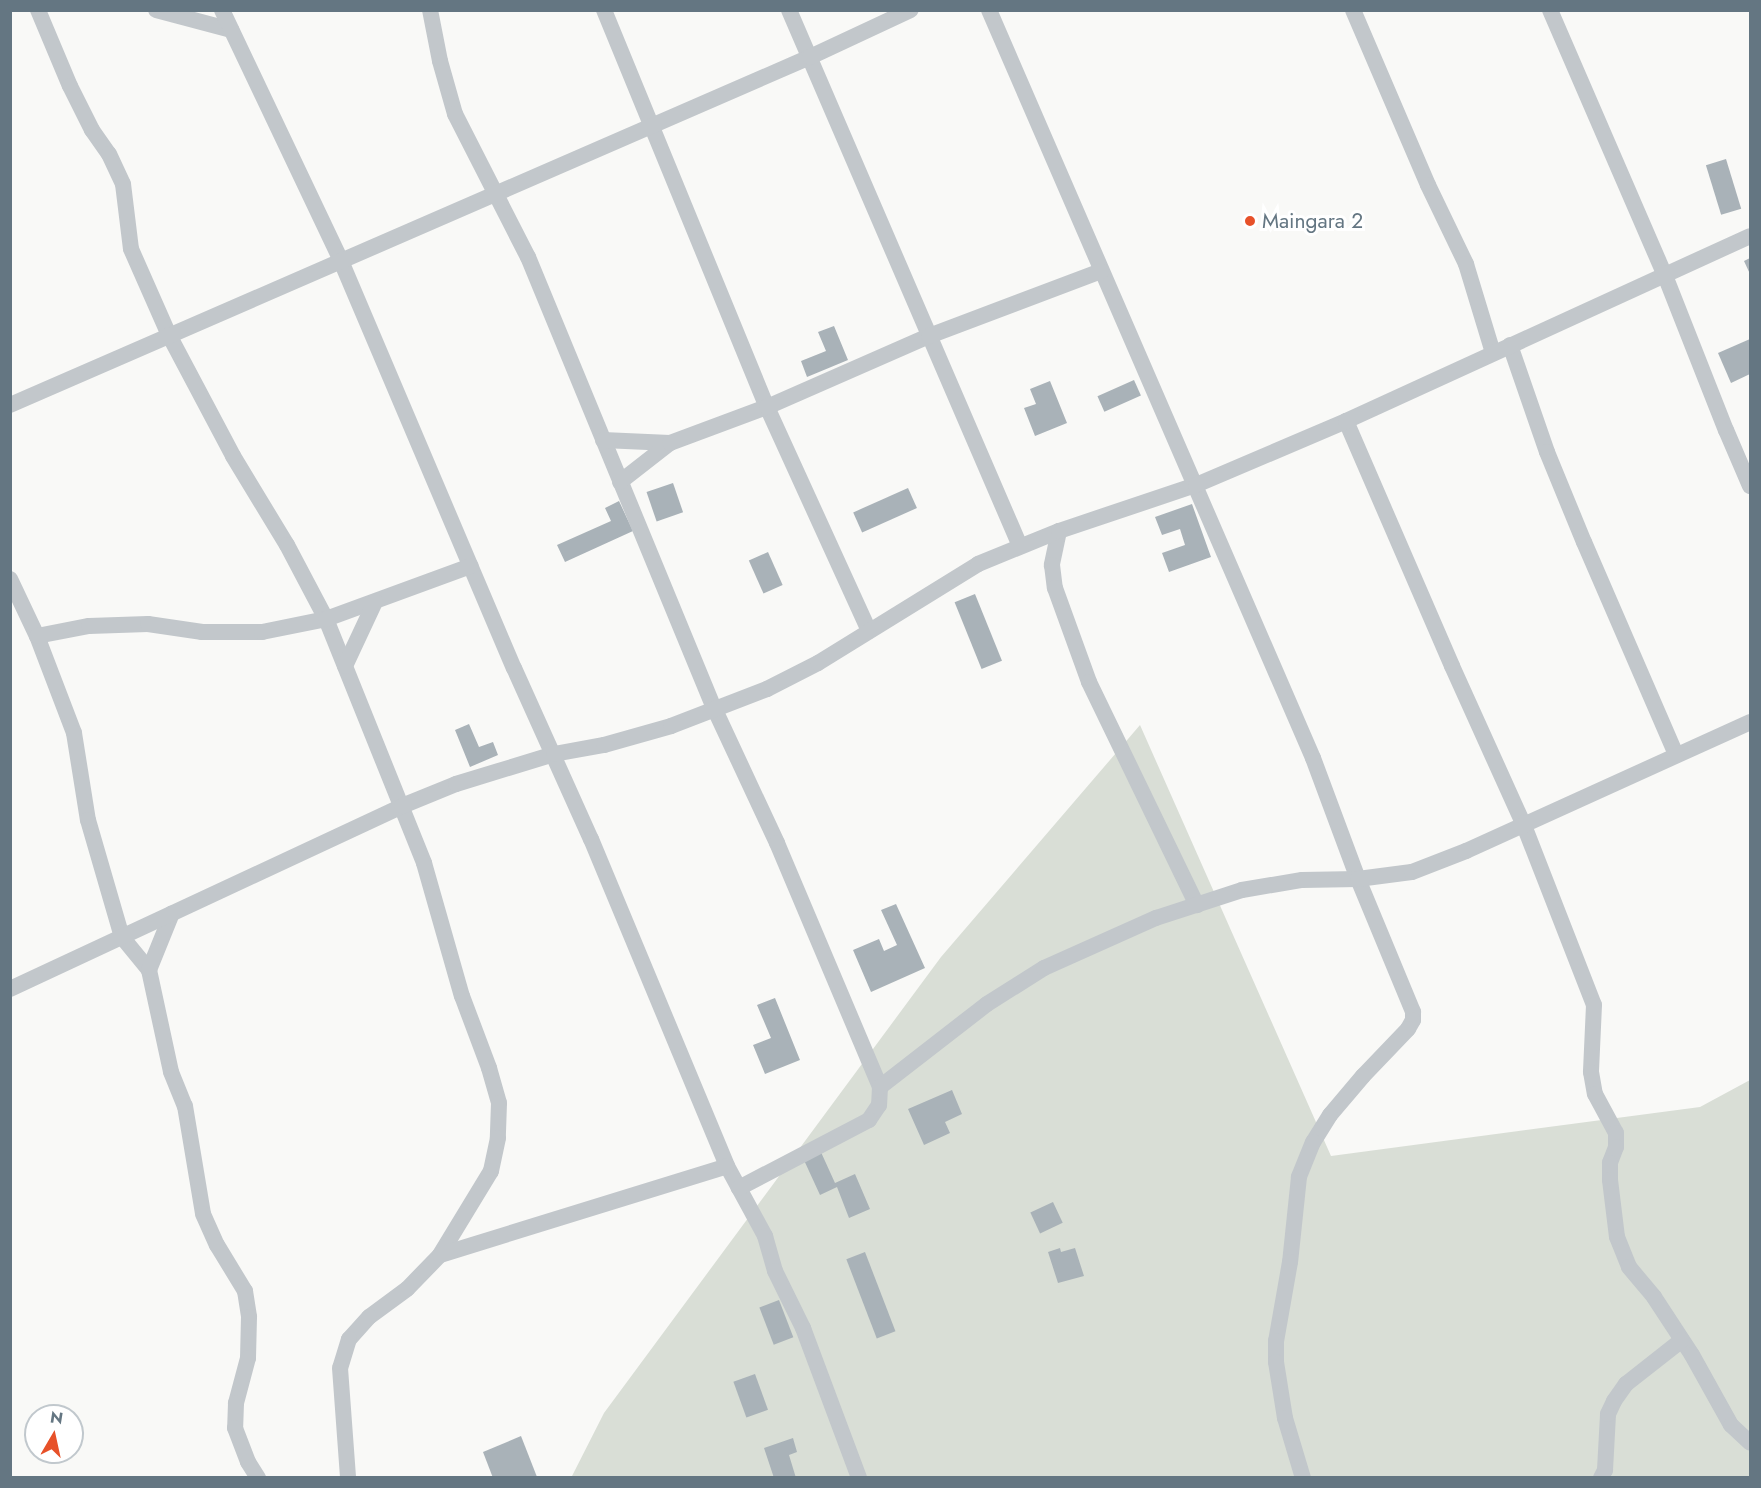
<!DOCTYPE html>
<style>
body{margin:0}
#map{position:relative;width:1761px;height:1488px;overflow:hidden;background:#f9f9f7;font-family:Jost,sans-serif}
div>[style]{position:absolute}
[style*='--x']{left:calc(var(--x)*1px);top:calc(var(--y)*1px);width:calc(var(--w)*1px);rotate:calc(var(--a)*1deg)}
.green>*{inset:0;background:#d9ded6}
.building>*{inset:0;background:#a9b2b8;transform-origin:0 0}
.minor>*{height:16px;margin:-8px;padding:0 8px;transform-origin:8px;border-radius:8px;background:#c2c7cb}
.dots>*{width:16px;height:16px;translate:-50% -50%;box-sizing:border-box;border:3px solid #fff;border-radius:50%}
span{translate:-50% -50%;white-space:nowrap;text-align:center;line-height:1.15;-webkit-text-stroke:6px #fff;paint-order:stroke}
.poi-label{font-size:21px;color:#647682}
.left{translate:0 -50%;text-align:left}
.frame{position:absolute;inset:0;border:12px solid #647682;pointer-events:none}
.north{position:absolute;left:24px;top:1404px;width:60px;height:60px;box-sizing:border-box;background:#fff;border:2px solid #c1c8cd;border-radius:50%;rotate:9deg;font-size:16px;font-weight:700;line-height:24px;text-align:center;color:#647682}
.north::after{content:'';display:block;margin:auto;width:21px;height:27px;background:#e75129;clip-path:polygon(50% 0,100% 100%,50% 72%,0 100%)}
</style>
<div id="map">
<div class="green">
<div style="clip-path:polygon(1140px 725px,1331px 1156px,1700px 1107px,1750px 1080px,1750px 1477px,571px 1478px,604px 1413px,941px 957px)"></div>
</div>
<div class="building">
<div style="left:1726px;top:159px;width:52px;height:21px;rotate:73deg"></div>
<div style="clip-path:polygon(1750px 258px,1750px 274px,1744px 261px)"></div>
<div style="clip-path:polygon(834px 326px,848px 360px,807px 377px,801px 361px,826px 351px,818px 332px)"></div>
<div style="clip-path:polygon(1750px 339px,1750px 374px,1731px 383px,1718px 353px)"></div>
<div style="left:1134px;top:380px;width:17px;height:40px;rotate:66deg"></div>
<div style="clip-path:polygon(1050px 381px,1067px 423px,1035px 436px,1024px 408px,1036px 404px,1030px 389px)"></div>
<div style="left:673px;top:483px;width:31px;height:28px;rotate:71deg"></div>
<div style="left:908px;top:488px;width:22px;height:60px;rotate:66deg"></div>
<div style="clip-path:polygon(619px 501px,633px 531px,565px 562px,557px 545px,611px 521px,605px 508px)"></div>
<div style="clip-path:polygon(1192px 504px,1211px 557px,1169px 572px,1162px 553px,1185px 545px,1180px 529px,1162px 535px,1155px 517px)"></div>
<div style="left:768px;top:552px;width:36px;height:21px;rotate:66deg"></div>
<div style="left:975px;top:594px;width:72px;height:22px;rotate:68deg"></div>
<div style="clip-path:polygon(469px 724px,479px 747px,493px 742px,498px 755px,470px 767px,455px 730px)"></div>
<div style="clip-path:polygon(896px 904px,925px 968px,871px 992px,853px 950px,879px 939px,884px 951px,897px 945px,881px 910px)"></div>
<div style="clip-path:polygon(775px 998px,800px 1060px,765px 1074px,753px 1045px,771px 1038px,757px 1005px)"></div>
<div style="clip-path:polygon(952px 1090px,962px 1114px,945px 1122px,950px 1133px,924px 1145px,908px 1109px)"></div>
<div style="clip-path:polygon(820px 1150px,835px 1183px,855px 1174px,870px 1209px,849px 1218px,837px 1187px,820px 1195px,803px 1158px)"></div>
<div style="left:1053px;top:1202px;width:23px;height:25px;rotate:65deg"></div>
<div style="clip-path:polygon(1060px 1248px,1061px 1252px,1075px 1248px,1084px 1276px,1058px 1283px,1048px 1252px)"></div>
<div style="left:865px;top:1252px;width:85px;height:20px;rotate:69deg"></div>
<div style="left:779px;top:1300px;width:40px;height:21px;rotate:69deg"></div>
<div style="left:755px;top:1374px;width:38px;height:23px;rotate:70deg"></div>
<div style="clip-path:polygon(521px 1436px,537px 1477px,493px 1478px,483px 1452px)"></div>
<div style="clip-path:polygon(793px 1438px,797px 1452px,789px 1455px,796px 1478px,774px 1478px,764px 1448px)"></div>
</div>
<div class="minor">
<div style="--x:38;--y:10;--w:82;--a:67.2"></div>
<div style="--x:70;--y:86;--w:49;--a:63.4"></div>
<div style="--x:92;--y:130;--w:29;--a:55"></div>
<div style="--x:109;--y:154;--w:33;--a:65"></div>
<div style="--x:123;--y:184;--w:65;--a:83"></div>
<div style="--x:131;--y:249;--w:94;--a:66.2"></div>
<div style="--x:169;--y:335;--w:137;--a:62.1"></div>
<div style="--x:233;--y:456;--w:104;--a:58.8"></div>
<div style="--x:287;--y:545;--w:84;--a:62.2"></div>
<div style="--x:326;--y:619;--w:263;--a:68.1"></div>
<div style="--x:424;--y:863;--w:138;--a:74.1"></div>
<div style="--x:462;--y:996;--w:77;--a:69.4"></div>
<div style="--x:489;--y:1068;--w:36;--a:74"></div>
<div style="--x:499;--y:1103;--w:35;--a:92"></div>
<div style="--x:498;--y:1138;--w:34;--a:102"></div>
<div style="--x:491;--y:1171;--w:98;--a:121.3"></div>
<div style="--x:440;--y:1255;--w:47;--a:134.1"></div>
<div style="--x:407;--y:1289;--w:47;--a:143.6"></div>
<div style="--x:369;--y:1317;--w:30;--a:132"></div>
<div style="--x:349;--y:1339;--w:30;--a:107"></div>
<div style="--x:340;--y:1368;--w:110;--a:85.8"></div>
<div style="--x:156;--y:10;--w:78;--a:14.9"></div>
<div style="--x:222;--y:10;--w:278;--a:64.6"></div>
<div style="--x:341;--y:261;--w:442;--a:67"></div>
<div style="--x:514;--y:668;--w:188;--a:65.8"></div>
<div style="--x:591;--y:839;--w:354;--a:67.4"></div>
<div style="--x:727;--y:1166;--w:80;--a:61.5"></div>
<div style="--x:765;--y:1236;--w:36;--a:74"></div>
<div style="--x:775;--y:1271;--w:64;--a:63.8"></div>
<div style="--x:803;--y:1328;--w:160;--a:69.5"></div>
<div style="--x:430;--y:10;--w:52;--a:78.9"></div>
<div style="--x:440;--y:61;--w:55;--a:74.2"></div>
<div style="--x:455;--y:114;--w:161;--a:63"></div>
<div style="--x:528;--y:257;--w:490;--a:67.6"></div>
<div style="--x:715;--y:710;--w:147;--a:65"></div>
<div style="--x:777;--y:843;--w:265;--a:67.1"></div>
<div style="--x:880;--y:1087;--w:18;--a:93"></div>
<div style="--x:879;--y:1105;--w:18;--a:124"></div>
<div style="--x:869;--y:1120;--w:147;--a:152.4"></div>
<div style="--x:604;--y:10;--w:429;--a:67.7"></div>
<div style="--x:767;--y:407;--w:246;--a:65.5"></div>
<div style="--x:789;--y:10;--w:584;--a:66.69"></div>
<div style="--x:989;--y:10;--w:815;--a:66.58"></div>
<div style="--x:1313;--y:758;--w:129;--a:69.6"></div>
<div style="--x:1358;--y:879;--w:144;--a:67.5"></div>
<div style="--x:1413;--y:1012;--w:8;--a:90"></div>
<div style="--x:1413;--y:1020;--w:10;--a:119"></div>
<div style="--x:1408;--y:1029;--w:65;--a:133.8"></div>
<div style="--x:1363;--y:1076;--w:51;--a:130.2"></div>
<div style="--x:1330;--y:1115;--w:32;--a:122"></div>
<div style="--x:1313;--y:1142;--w:38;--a:112"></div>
<div style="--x:1299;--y:1177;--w:85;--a:96"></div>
<div style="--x:1290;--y:1262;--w:80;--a:100"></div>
<div style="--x:1276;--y:1341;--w:21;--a:90"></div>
<div style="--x:1276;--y:1362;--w:57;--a:80.9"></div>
<div style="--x:1285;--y:1418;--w:63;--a:73.3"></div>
<div style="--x:1353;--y:10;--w:190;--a:66.8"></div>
<div style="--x:1428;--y:185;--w:88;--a:64.3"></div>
<div style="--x:1466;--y:264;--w:93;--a:73.1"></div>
<div style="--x:1550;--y:10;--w:287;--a:66.6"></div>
<div style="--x:1664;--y:273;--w:169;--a:68.5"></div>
<div style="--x:1726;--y:430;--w:61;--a:66.8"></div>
<div style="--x:1510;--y:345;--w:113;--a:70.9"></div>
<div style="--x:1547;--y:452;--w:97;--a:67.7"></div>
<div style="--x:1584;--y:542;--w:232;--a:66.6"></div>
<div style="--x:10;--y:405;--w:872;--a:-23.51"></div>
<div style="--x:810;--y:57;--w:111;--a:-25"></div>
<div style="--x:1346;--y:421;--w:267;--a:66.6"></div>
<div style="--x:1452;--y:666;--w:172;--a:65.7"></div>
<div style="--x:1523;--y:823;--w:195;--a:68.7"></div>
<div style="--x:1594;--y:1005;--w:67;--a:92.6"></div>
<div style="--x:1591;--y:1072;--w:22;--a:80"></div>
<div style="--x:1595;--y:1094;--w:44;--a:61.7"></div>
<div style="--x:1616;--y:1133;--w:14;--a:90"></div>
<div style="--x:1616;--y:1147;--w:17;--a:111"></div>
<div style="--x:1610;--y:1163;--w:17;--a:90"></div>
<div style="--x:1610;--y:1180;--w:57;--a:83"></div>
<div style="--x:1617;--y:1237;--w:32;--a:68"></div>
<div style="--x:1629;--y:1267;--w:39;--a:50"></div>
<div style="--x:1654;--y:1297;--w:69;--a:56.8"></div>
<div style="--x:1692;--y:1355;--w:80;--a:60.9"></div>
<div style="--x:1731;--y:1425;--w:26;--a:43"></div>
<div style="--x:603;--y:440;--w:67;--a:2.6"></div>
<div style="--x:620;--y:482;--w:63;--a:-38"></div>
<div style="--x:670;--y:443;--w:103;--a:-20.4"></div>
<div style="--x:767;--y:407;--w:177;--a:-23.7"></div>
<div style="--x:929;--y:336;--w:184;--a:-20.7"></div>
<div style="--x:1059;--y:531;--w:35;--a:102"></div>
<div style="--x:1052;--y:565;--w:23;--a:83"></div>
<div style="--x:1055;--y:588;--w:100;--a:70.1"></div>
<div style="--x:1089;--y:682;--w:248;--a:64.2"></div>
<div style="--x:10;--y:579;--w:63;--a:64.7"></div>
<div style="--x:37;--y:636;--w:104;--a:69.1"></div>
<div style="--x:74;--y:733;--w:88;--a:80.9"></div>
<div style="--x:88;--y:820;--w:122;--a:73.8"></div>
<div style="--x:122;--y:937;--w:43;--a:50.7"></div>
<div style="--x:149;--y:970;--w:104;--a:77.8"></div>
<div style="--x:171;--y:1072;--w:37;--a:68"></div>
<div style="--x:185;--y:1106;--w:109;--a:80.5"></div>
<div style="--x:203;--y:1214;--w:34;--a:66"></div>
<div style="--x:217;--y:1245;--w:54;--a:58.7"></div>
<div style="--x:245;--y:1291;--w:26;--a:81"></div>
<div style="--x:249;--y:1317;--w:41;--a:91.4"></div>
<div style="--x:248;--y:1358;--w:47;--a:104.9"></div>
<div style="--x:236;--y:1403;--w:25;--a:92"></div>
<div style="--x:235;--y:1428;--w:36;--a:69"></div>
<div style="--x:248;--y:1462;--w:19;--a:58"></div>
<div style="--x:37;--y:636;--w:53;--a:-10.9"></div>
<div style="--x:89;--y:626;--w:59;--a:-1.9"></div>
<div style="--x:148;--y:624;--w:55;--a:8.4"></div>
<div style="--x:202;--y:632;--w:60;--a:0"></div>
<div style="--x:262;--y:632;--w:65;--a:-11.5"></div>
<div style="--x:326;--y:619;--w:154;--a:-20.1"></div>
<div style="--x:345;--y:666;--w:71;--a:-64.9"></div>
<div style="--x:149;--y:970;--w:61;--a:-68"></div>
<div style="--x:10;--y:989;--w:433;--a:-25"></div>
<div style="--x:402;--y:806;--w:58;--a:-22.2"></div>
<div style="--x:456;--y:784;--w:102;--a:-17"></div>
<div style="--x:554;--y:754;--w:51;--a:-10.2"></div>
<div style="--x:604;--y:745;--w:70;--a:-15.8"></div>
<div style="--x:671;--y:726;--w:103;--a:-21.1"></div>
<div style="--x:767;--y:689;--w:57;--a:-27"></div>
<div style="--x:818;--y:663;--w:188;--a:-31.7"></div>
<div style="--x:978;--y:564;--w:87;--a:-22.2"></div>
<div style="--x:1059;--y:531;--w:145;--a:-18.6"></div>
<div style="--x:1196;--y:485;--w:163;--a:-23.1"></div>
<div style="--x:1346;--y:421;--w:444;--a:-24.6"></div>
<div style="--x:880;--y:1087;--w:135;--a:-37.8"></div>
<div style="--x:987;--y:1004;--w:67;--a:-32.3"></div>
<div style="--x:1044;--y:968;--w:123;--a:-24.1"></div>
<div style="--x:1156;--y:918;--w:90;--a:-18"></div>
<div style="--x:1242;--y:890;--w:61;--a:-9.5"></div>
<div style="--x:1302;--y:880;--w:56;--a:-1"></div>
<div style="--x:1358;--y:879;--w:54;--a:-7.4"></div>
<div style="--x:1412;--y:872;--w:58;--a:-21.3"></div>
<div style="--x:1466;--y:851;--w:312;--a:-24.4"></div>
<div style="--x:440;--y:1255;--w:300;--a:-17.2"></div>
<div style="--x:1601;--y:1478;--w:9;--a:-63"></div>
<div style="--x:1605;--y:1470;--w:56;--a:-86.9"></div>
<div style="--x:1608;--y:1414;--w:14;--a:-65"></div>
<div style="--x:1614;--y:1401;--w:21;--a:-55"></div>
<div style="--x:1626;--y:1384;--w:71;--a:-38.2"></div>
</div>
<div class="dots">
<div style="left:1250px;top:221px;background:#e75129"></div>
</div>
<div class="poi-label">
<span class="left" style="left:1262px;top:221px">Maingara 2</span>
</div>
<div class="frame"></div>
<div class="north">N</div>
</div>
